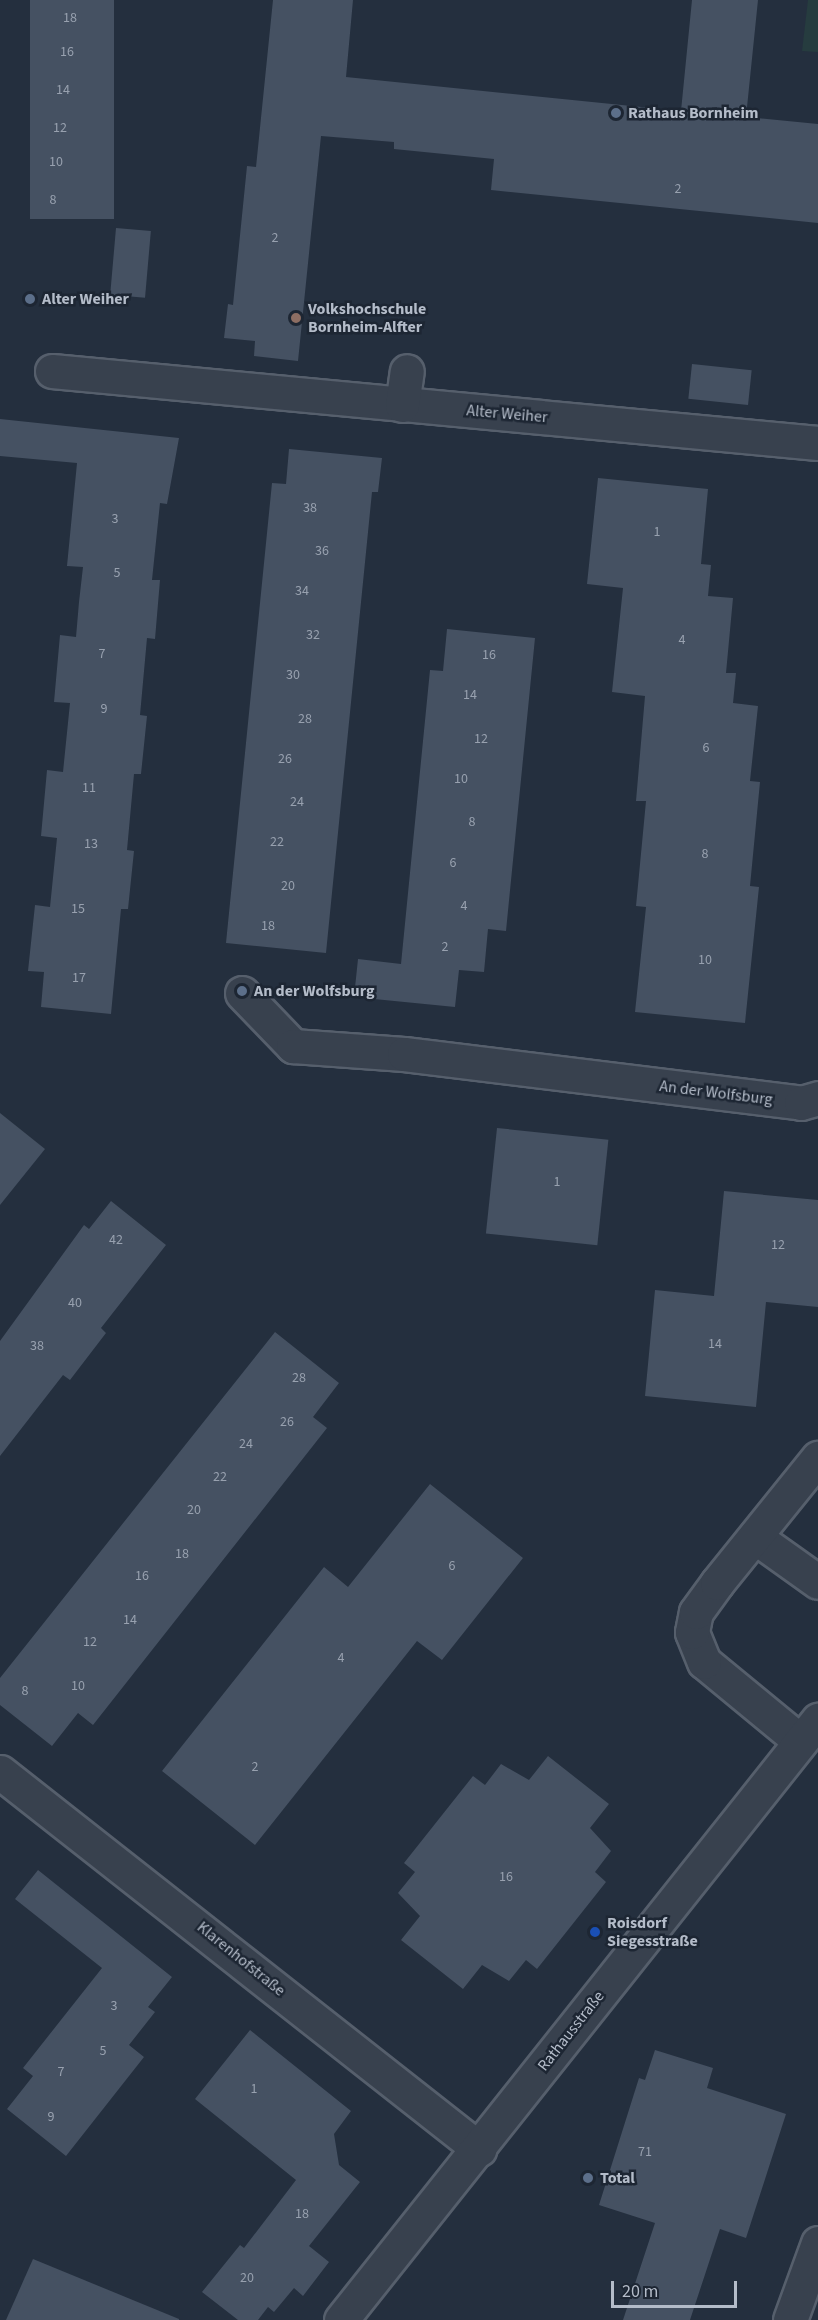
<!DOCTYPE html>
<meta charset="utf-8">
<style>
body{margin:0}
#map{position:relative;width:818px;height:2320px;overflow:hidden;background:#242f3e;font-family:"Source Sans 3",sans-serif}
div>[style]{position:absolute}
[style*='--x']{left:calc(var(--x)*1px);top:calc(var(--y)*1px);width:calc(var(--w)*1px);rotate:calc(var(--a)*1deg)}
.green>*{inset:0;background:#263c3f}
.building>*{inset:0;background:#455162;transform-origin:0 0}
.roads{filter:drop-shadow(2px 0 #565f6c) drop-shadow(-2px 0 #565f6c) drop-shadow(0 2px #565f6c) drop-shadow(0 -2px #565f6c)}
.minor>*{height:33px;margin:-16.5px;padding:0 16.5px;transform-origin:16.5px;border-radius:16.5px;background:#38414e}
.dots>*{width:16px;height:16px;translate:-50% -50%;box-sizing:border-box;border:3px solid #1d2633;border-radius:50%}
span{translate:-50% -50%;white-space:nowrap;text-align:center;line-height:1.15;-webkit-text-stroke:5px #1d2633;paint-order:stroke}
.number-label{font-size:14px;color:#98a1af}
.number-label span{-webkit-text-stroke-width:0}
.poi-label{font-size:16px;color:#b4bcc9;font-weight:700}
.left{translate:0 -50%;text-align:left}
.street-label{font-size:16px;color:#b4bcc9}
.scale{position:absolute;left:611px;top:2281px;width:126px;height:27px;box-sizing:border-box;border:3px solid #b4bcc9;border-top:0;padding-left:8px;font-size:18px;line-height:21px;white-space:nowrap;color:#b4bcc9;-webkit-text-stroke:4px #1d2633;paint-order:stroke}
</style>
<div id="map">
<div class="green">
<div style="clip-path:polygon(808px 0,818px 0,818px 52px,802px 51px)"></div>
</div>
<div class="building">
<div style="left:30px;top:0;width:84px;height:219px"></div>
<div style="clip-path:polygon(273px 0,353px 0,346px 77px,681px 111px,692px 0,758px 0,746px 117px,818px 124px,818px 223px,491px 190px,494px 159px,394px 149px,394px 142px,321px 136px,298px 361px,254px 356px,255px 341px,224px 338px,228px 304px,233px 305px,247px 166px,256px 167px)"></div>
<div style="left:116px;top:228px;width:35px;height:67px;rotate:5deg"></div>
<div style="left:692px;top:364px;width:60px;height:35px;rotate:6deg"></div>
<div style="clip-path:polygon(0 419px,179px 438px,167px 504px,160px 503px,152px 580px,160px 580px,155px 639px,147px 638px,140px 715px,147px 716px,141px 774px,134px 774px,127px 850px,134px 851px,128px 909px,121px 909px,111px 1014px,41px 1007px,44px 972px,28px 971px,35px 905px,50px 907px,57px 838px,41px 836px,47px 770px,63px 772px,70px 703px,54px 702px,60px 635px,76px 637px,79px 602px,83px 567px,67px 566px,77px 463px,0 456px)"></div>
<div style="clip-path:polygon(289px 449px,382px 458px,378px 492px,372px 492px,326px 953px,226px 943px,272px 483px,286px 484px)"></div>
<div style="clip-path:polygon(598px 478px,708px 489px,701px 564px,711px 565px,708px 596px,733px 598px,726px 673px,736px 673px,733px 703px,758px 706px,750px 781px,760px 782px,750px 886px,759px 887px,745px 1023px,635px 1012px,646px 907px,636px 906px,646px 801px,636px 801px,645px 696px,612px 692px,623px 588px,587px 584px)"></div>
<div style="clip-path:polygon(447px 629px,535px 638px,506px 931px,488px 929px,484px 972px,459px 970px,455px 1007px,354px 997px,358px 959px,401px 964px,430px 670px,443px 671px)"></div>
<div style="clip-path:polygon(0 1113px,45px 1149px,0 1205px)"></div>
<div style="left:497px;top:1128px;width:112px;height:106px;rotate:6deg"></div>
<div style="clip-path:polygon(724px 1191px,818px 1200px,818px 1307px,766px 1302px,756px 1407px,645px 1396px,655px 1290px,714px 1296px)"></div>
<div style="clip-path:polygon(111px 1201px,166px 1245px,101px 1328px,106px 1333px,70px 1380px,63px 1375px,0 1456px,0 1341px,84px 1225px,89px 1229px)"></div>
<div style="clip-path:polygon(275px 1332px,339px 1383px,313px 1417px,327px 1428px,93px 1725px,78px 1713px,52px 1746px,0 1705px,0 1678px)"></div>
<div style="clip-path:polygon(430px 1484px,523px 1558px,442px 1660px,417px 1641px,255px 1845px,162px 1771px,324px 1567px,348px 1587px)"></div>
<div style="clip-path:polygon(548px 1756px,609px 1804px,590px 1828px,611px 1851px,595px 1872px,606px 1882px,537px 1969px,526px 1960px,509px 1981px,482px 1965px,463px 1989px,401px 1940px,420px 1916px,398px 1893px,415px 1872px,404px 1863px,473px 1776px,485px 1785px,501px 1764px,529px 1780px)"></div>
<div style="clip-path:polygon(38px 1870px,172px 1977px,148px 2007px,155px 2012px,129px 2045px,144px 2057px,66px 2156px,7px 2109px,33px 2076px,23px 2068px,102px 1968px,15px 1899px)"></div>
<div style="clip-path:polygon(250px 2030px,351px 2111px,334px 2134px,339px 2165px,360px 2182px,309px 2246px,329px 2262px,303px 2296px,294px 2288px,274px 2312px,268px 2307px,258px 2320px,238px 2320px,202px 2292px,240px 2245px,244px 2248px,296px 2180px,195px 2099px)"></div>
<div style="clip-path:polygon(655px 2050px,713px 2068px,707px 2088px,786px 2114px,746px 2238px,720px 2229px,690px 2320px,623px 2320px,655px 2223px,599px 2205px,639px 2078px,645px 2080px)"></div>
<div style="clip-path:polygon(33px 2259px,179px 2319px,179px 2320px,6px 2320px)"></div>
</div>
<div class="roads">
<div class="minor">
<div style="--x:52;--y:371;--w:769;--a:5.37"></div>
<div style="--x:402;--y:405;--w:34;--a:-82"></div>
<div style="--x:242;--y:993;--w:74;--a:46.1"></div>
<div style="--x:293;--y:1046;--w:111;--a:4.1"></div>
<div style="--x:404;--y:1054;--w:400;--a:7"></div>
<div style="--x:801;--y:1103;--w:18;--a:-16"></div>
<div style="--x:755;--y:1537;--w:77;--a:35.5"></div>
<div style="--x:800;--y:1741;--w:124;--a:-140.5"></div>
<div style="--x:704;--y:1662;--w:32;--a:-112"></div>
<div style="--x:692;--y:1632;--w:20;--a:-79"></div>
<div style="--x:696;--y:1612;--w:36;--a:-54"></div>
<div style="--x:717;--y:1583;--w:161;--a:-51.1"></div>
<div style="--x:0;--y:1772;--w:610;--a:38.2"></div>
<div style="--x:341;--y:2320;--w:767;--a:-51.52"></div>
<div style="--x:790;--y:2320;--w:82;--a:-70"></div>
</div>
</div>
<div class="dots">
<div style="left:616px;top:113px;background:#5c6f8a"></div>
<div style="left:30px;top:299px;background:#5c6f8a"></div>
<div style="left:296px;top:318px;background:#8d6e63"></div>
<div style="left:242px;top:991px;background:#5c6f8a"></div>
<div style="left:595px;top:1932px;background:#1a4fb4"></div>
<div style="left:588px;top:2178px;background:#5c6f8a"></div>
</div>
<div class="number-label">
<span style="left:70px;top:18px">18</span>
<span style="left:67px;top:52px">16</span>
<span style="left:63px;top:90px">14</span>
<span style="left:60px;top:128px">12</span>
<span style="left:56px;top:162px">10</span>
<span style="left:678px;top:189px">2</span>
<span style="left:53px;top:200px">8</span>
<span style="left:275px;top:238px">2</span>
<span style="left:310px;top:508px">38</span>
<span style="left:115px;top:519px">3</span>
<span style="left:657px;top:532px">1</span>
<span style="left:322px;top:551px">36</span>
<span style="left:117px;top:573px">5</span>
<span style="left:302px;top:591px">34</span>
<span style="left:313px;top:635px">32</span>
<span style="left:682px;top:640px">4</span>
<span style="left:102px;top:654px">7</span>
<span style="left:489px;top:655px">16</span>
<span style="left:293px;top:675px">30</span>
<span style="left:470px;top:695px">14</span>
<span style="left:104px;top:709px">9</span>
<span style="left:305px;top:719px">28</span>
<span style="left:481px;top:739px">12</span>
<span style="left:706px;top:748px">6</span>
<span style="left:285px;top:759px">26</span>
<span style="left:461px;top:779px">10</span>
<span style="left:89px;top:788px">11</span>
<span style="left:297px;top:802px">24</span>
<span style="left:472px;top:822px">8</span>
<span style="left:277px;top:842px">22</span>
<span style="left:91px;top:844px">13</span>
<span style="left:705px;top:854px">8</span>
<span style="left:453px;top:863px">6</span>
<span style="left:288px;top:886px">20</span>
<span style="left:464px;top:906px">4</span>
<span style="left:78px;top:909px">15</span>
<span style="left:268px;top:926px">18</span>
<span style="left:445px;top:947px">2</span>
<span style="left:705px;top:960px">10</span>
<span style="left:79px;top:978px">17</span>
<span style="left:557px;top:1182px">1</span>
<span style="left:116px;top:1240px">42</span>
<span style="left:778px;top:1245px">12</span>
<span style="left:75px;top:1303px">40</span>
<span style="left:715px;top:1344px">14</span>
<span style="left:37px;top:1346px">38</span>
<span style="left:299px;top:1378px">28</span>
<span style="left:287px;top:1422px">26</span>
<span style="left:246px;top:1444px">24</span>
<span style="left:220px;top:1477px">22</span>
<span style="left:194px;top:1510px">20</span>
<span style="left:182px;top:1554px">18</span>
<span style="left:452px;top:1566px">6</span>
<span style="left:142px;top:1576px">16</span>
<span style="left:130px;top:1620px">14</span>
<span style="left:90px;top:1642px">12</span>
<span style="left:341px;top:1658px">4</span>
<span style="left:78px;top:1686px">10</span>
<span style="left:25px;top:1691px">8</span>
<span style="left:255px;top:1767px">2</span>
<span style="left:506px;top:1877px">16</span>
<span style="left:114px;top:2006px">3</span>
<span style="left:103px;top:2051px">5</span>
<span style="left:61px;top:2072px">7</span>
<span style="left:254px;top:2089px">1</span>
<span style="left:51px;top:2117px">9</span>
<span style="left:645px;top:2152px">71</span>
<span style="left:302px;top:2214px">18</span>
<span style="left:247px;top:2278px">20</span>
</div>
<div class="poi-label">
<span class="left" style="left:628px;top:113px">Rathaus Bornheim</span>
<span class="left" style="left:42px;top:299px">Alter Weiher</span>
<span class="left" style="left:308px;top:318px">Volkshochschule<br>Bornheim-Alfter</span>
<span class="left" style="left:254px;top:991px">An der Wolfsburg</span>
<span class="left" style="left:607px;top:1932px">Roisdorf<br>Siegesstraße</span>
<span class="left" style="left:600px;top:2178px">Total</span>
</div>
<div class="street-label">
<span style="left:507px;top:414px;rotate:5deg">Alter Weiher</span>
<span style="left:716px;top:1093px;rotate:7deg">An der Wolfsburg</span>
<span style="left:241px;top:1959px;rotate:39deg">Klarenhofstraße</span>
<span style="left:571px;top:2031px;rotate:-52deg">Rathausstraße</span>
</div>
<div class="scale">20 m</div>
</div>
